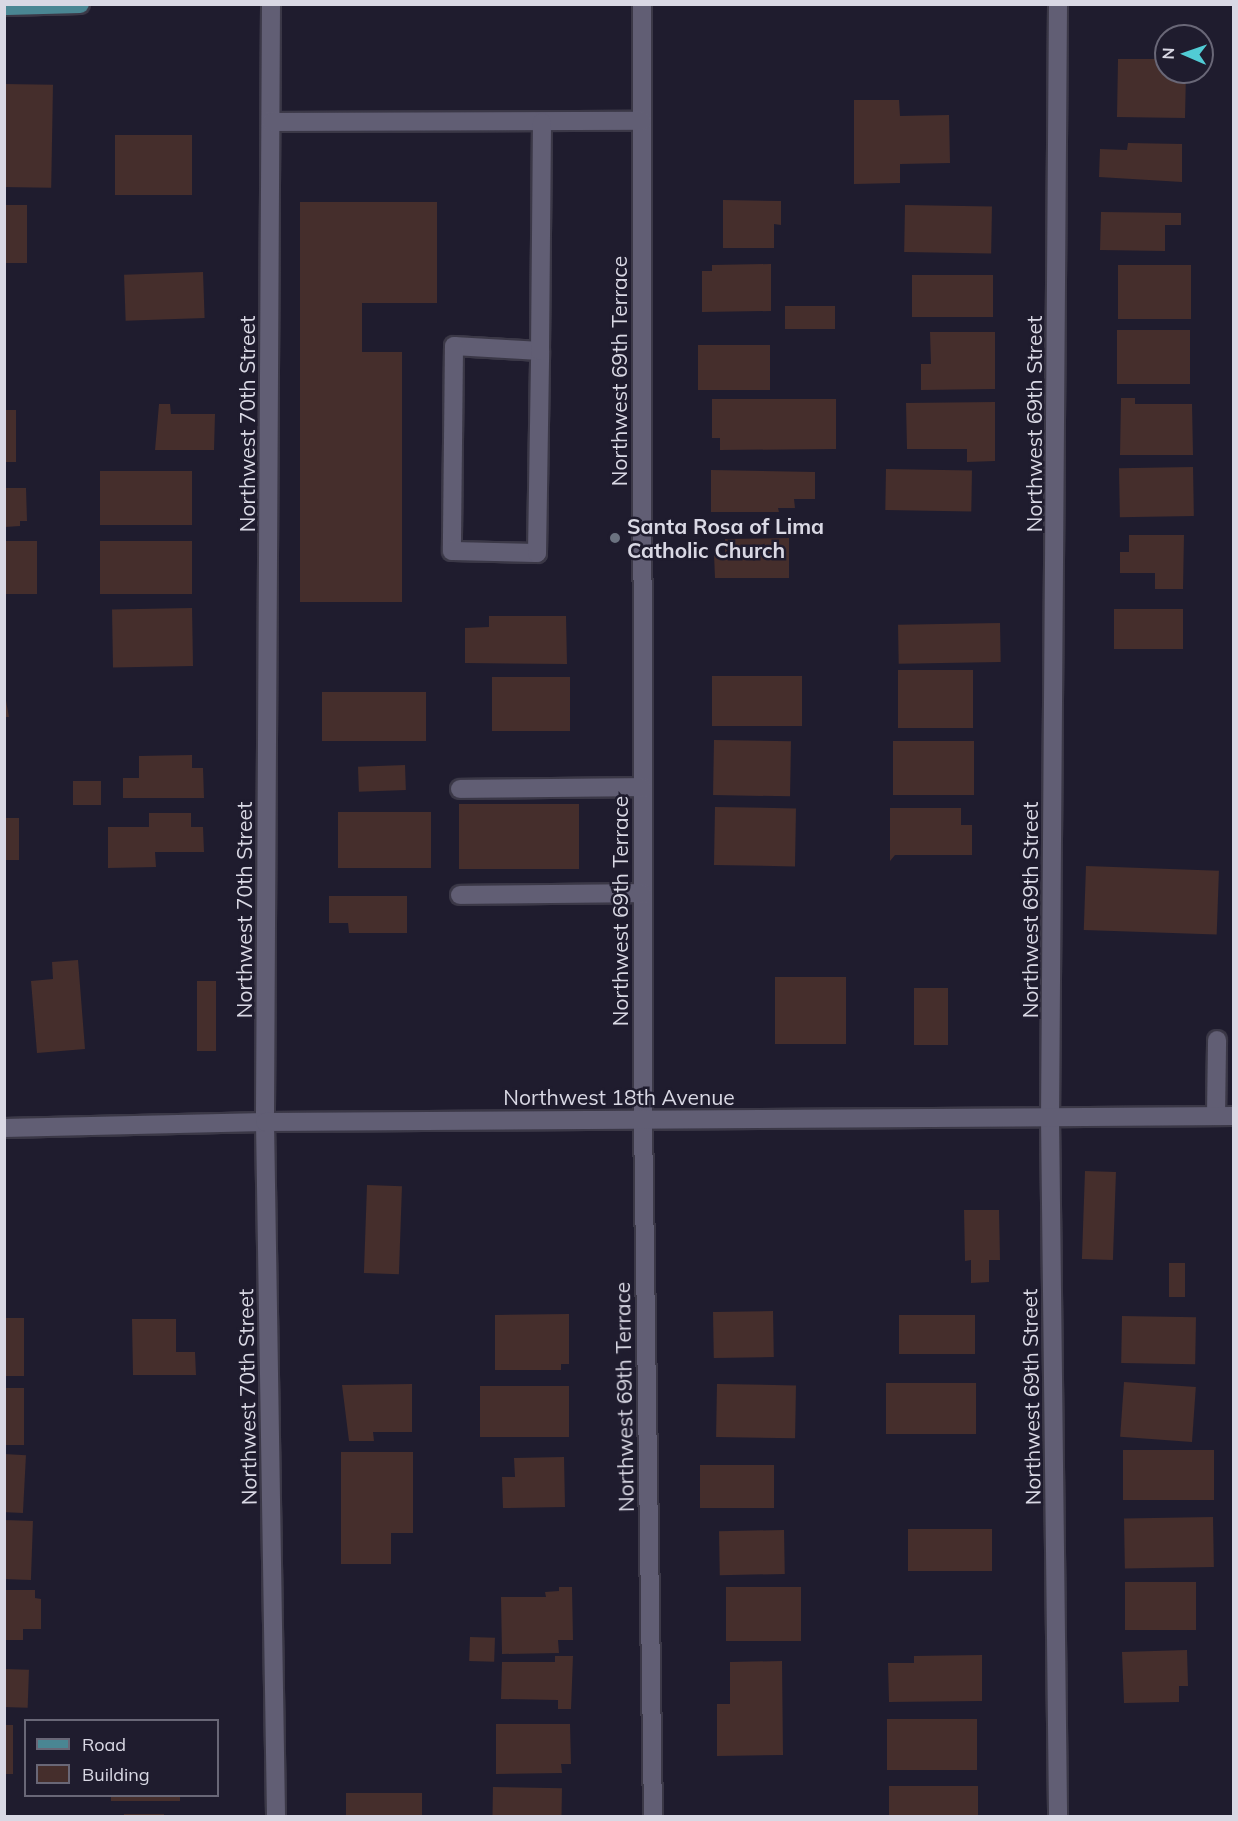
<!DOCTYPE html>
<style>
body{margin:0}
#map{position:relative;width:1238px;height:1821px;overflow:hidden;background:#1f1c2e;font-family:Mulish,sans-serif}
div>[style]{position:absolute}
[style*='--x']{left:calc(var(--x)*1px);top:calc(var(--y)*1px);width:calc(var(--w)*1px);rotate:calc(var(--a)*1deg)}
.building>*{inset:0;background:#452e2c;transform-origin:0 0}
.roads{filter:drop-shadow(2px 0 #3b3847) drop-shadow(-2px 0 #3b3847) drop-shadow(0 2px #3b3847) drop-shadow(0 -2px #3b3847)}
.minor>*{height:18px;margin:-9px;padding:0 9px;transform-origin:9px;border-radius:9px;background:#615e74}
.major>*{height:18px;margin:-9px;padding:0 9px;transform-origin:9px;border-radius:9px;background:#4a8693}
.dots>*{width:16px;height:16px;translate:-50% -50%;box-sizing:border-box;border:3px solid #1f1c2e;border-radius:50%}
span{translate:-50% -50%;white-space:nowrap;text-align:center;line-height:1.15;-webkit-text-stroke:5px #1f1c2e;paint-order:stroke}
.street-label{font-size:21px;color:#d9d8e4}
.poi-label{font-size:21px;color:#d9d8e4;font-weight:700}
.left{translate:0 -50%;text-align:left}
.frame{position:absolute;inset:0;border:6px solid #d9d8e4;pointer-events:none}
.legend{position:absolute;left:24px;top:1719px;width:195px;height:78px;box-sizing:border-box;background:#1f1c2e;border:2px solid #696777;margin:0;padding:8px 10px;list-style:none;font-size:18px;color:#d9d8e4}
.legend li{display:flex;align-items:center;gap:12px;height:30px}
.legend b{width:30px;border:2px solid #696777}
.north{position:absolute;left:1154px;top:24px;width:60px;height:60px;box-sizing:border-box;background:#1f1c2e;border:2px solid #696777;border-radius:50%;rotate:272deg;font-size:16px;font-weight:700;line-height:24px;text-align:center;color:#d9d8e4}
.north::after{content:'';display:block;margin:auto;width:21px;height:27px;background:#51ccd5;clip-path:polygon(50% 0,100% 100%,50% 72%,0 100%)}
</style>
<div id="map">
<div class="building">
<div style="clip-path:polygon(1118px 59px,1166px 59px,1166px 72px,1186px 72px,1185px 118px,1117px 117px)"></div>
<div style="left:4px;top:84px;width:49px;height:103px;rotate:1deg"></div>
<div style="clip-path:polygon(854px 100px,899px 100px,900px 116px,949px 115px,950px 163px,900px 164px,900px 183px,854px 184px)"></div>
<div style="left:115px;top:135px;width:77px;height:60px"></div>
<div style="clip-path:polygon(1128px 143px,1182px 144px,1182px 182px,1099px 177px,1100px 149px,1127px 150px)"></div>
<div style="clip-path:polygon(723px 200px,781px 201px,781px 225px,774px 224px,774px 248px,723px 248px)"></div>
<div style="clip-path:polygon(300px 202px,437px 202px,437px 303px,362px 303px,362px 352px,402px 352px,402px 602px,300px 602px)"></div>
<div style="left:4px;top:205px;width:23px;height:58px"></div>
<div style="left:905px;top:205px;width:87px;height:47px;rotate:1deg"></div>
<div style="clip-path:polygon(1101px 212px,1181px 213px,1181px 225px,1165px 225px,1165px 251px,1100px 250px)"></div>
<div style="clip-path:polygon(771px 264px,771px 311px,702px 312px,702px 271px,712px 271px,712px 265px)"></div>
<div style="left:1118px;top:265px;width:73px;height:54px"></div>
<div style="left:203px;top:272px;width:46px;height:79px;rotate:88deg"></div>
<div style="left:993px;top:275px;width:42px;height:81px;rotate:90deg"></div>
<div style="left:785px;top:306px;width:50px;height:23px"></div>
<div style="left:1117px;top:330px;width:73px;height:54px"></div>
<div style="clip-path:polygon(930px 332px,995px 332px,995px 389px,921px 390px,921px 364px,931px 364px)"></div>
<div style="left:698px;top:345px;width:72px;height:45px"></div>
<div style="clip-path:polygon(1121px 398px,1135px 398px,1135px 404px,1192px 404px,1193px 455px,1120px 455px)"></div>
<div style="clip-path:polygon(712px 399px,836px 399px,836px 449px,720px 450px,720px 438px,712px 438px)"></div>
<div style="clip-path:polygon(995px 402px,995px 461px,967px 462px,967px 449px,907px 449px,906px 403px)"></div>
<div style="clip-path:polygon(159px 404px,170px 404px,171px 414px,215px 414px,214px 450px,155px 450px)"></div>
<div style="left:4px;top:410px;width:12px;height:52px"></div>
<div style="left:1193px;top:467px;width:49px;height:74px;rotate:89deg"></div>
<div style="left:886px;top:469px;width:86px;height:41px;rotate:1deg"></div>
<div style="clip-path:polygon(711px 470px,815px 472px,815px 499px,794px 499px,795px 508px,778px 508px,779px 512px,711px 512px)"></div>
<div style="left:192px;top:471px;width:54px;height:92px;rotate:90deg"></div>
<div style="clip-path:polygon(5px 488px,26px 488px,27px 521px,20px 521px,20px 526px,5px 527px)"></div>
<div style="clip-path:polygon(1129px 535px,1184px 535px,1183px 589px,1155px 589px,1155px 573px,1120px 573px,1120px 552px,1129px 552px)"></div>
<div style="clip-path:polygon(789px 538px,789px 578px,715px 578px,714px 554px,725px 554px,725px 539px)"></div>
<div style="left:37px;top:541px;width:53px;height:33px;rotate:90deg"></div>
<div style="left:100px;top:541px;width:92px;height:53px"></div>
<div style="left:192px;top:608px;width:58px;height:80px;rotate:89deg"></div>
<div style="left:1114px;top:609px;width:69px;height:40px"></div>
<div style="clip-path:polygon(489px 616px,566px 616px,567px 664px,465px 663px,465px 628px,489px 627px)"></div>
<div style="left:1000px;top:623px;width:39px;height:102px;rotate:89deg"></div>
<div style="left:898px;top:670px;width:75px;height:58px"></div>
<div style="left:802px;top:676px;width:50px;height:90px;rotate:90deg"></div>
<div style="left:492px;top:677px;width:78px;height:54px"></div>
<div style="clip-path:polygon(4px 690px,9px 717px,4px 717px)"></div>
<div style="left:426px;top:692px;width:49px;height:104px;rotate:90deg"></div>
<div style="left:714px;top:740px;width:77px;height:55px;rotate:1deg"></div>
<div style="left:893px;top:741px;width:81px;height:54px"></div>
<div style="clip-path:polygon(192px 755px,192px 768px,203px 768px,204px 798px,123px 798px,123px 778px,139px 778px,139px 756px)"></div>
<div style="left:405px;top:765px;width:25px;height:47px;rotate:88deg"></div>
<div style="left:101px;top:781px;width:24px;height:28px;rotate:90deg"></div>
<div style="left:579px;top:804px;width:65px;height:120px;rotate:90deg"></div>
<div style="left:715px;top:807px;width:81px;height:58px;rotate:1deg"></div>
<div style="clip-path:polygon(890px 808px,961px 808px,961px 825px,972px 825px,972px 855px,895px 855px,890px 861px)"></div>
<div style="left:431px;top:812px;width:56px;height:93px;rotate:90deg"></div>
<div style="clip-path:polygon(149px 813px,191px 813px,191px 827px,203px 827px,204px 852px,155px 852px,156px 867px,108px 868px,108px 827px,149px 827px)"></div>
<div style="left:4px;top:818px;width:15px;height:42px"></div>
<div style="left:1086px;top:866px;width:133px;height:64px;rotate:2deg"></div>
<div style="clip-path:polygon(329px 896px,407px 896px,407px 933px,349px 933px,348px 923px,329px 923px)"></div>
<div style="clip-path:polygon(78px 960px,85px 1049px,37px 1053px,31px 981px,53px 979px,52px 962px)"></div>
<div style="left:775px;top:977px;width:71px;height:67px"></div>
<div style="left:197px;top:981px;width:19px;height:70px"></div>
<div style="left:914px;top:988px;width:34px;height:57px"></div>
<div style="left:1085px;top:1171px;width:31px;height:88px;rotate:2deg"></div>
<div style="left:367px;top:1185px;width:35px;height:88px;rotate:2deg"></div>
<div style="clip-path:polygon(964px 1210px,999px 1210px,1000px 1260px,989px 1260px,989px 1282px,971px 1283px,971px 1260px,965px 1261px)"></div>
<div style="left:1169px;top:1263px;width:16px;height:34px"></div>
<div style="left:773px;top:1311px;width:46px;height:60px;rotate:89deg"></div>
<div style="clip-path:polygon(569px 1314px,569px 1364px,561px 1364px,561px 1370px,495px 1370px,495px 1315px)"></div>
<div style="left:899px;top:1315px;width:76px;height:39px"></div>
<div style="left:1122px;top:1316px;width:74px;height:47px;rotate:1deg"></div>
<div style="left:24px;top:1318px;width:58px;height:20px;rotate:90deg"></div>
<div style="clip-path:polygon(132px 1319px,176px 1319px,176px 1352px,195px 1352px,196px 1375px,133px 1375px)"></div>
<div style="left:1124px;top:1382px;width:72px;height:55px;rotate:4deg"></div>
<div style="left:886px;top:1383px;width:90px;height:51px"></div>
<div style="clip-path:polygon(412px 1384px,412px 1432px,373px 1432px,374px 1441px,349px 1441px,342px 1385px)"></div>
<div style="left:717px;top:1384px;width:79px;height:53px;rotate:1deg"></div>
<div style="left:480px;top:1386px;width:89px;height:51px"></div>
<div style="left:4px;top:1388px;width:20px;height:57px"></div>
<div style="left:1123px;top:1450px;width:91px;height:50px"></div>
<div style="clip-path:polygon(341px 1452px,413px 1452px,413px 1533px,391px 1533px,391px 1564px,341px 1564px)"></div>
<div style="left:4px;top:1454px;width:22px;height:58px;rotate:3deg"></div>
<div style="clip-path:polygon(564px 1457px,565px 1507px,503px 1508px,502px 1477px,515px 1477px,514px 1458px)"></div>
<div style="left:700px;top:1465px;width:74px;height:43px"></div>
<div style="left:1213px;top:1517px;width:50px;height:89px;rotate:89deg"></div>
<div style="left:4px;top:1520px;width:29px;height:59px;rotate:2deg"></div>
<div style="left:908px;top:1529px;width:84px;height:42px"></div>
<div style="left:784px;top:1530px;width:44px;height:65px;rotate:89deg"></div>
<div style="left:1125px;top:1582px;width:71px;height:48px"></div>
<div style="clip-path:polygon(559px 1587px,572px 1587px,573px 1640px,558px 1640px,559px 1653px,502px 1654px,501px 1597px,546px 1597px,545px 1592px,559px 1591px)"></div>
<div style="left:726px;top:1587px;width:75px;height:54px"></div>
<div style="clip-path:polygon(4px 1590px,35px 1590px,35px 1598px,41px 1599px,41px 1629px,23px 1629px,23px 1640px,4px 1640px)"></div>
<div style="left:470px;top:1637px;width:25px;height:24px;rotate:2deg"></div>
<div style="clip-path:polygon(1187px 1650px,1188px 1686px,1179px 1686px,1179px 1702px,1124px 1703px,1122px 1652px)"></div>
<div style="clip-path:polygon(982px 1655px,982px 1701px,889px 1702px,888px 1663px,914px 1663px,914px 1656px)"></div>
<div style="clip-path:polygon(555px 1656px,573px 1656px,571px 1709px,558px 1709px,558px 1700px,501px 1699px,502px 1662px,555px 1662px)"></div>
<div style="clip-path:polygon(782px 1661px,783px 1755px,717px 1756px,717px 1704px,730px 1704px,730px 1662px)"></div>
<div style="left:4px;top:1669px;width:25px;height:38px;rotate:2deg"></div>
<div style="left:887px;top:1719px;width:90px;height:51px"></div>
<div style="clip-path:polygon(496px 1724px,570px 1724px,571px 1764px,561px 1764px,562px 1773px,496px 1774px)"></div>
<div style="left:4px;top:1725px;width:9px;height:49px"></div>
<div style="left:889px;top:1786px;width:89px;height:30px"></div>
<div style="left:493px;top:1787px;width:69px;height:29px;rotate:1deg"></div>
<div style="left:422px;top:1793px;width:23px;height:76px;rotate:90deg"></div>
<div style="left:111px;top:1796px;width:69px;height:5px"></div>
<div style="left:124px;top:1814px;width:40px;height:2px"></div>
</div>
<div class="roads">
<div class="minor">
<div style="--x:271;--y:4;--w:1118;--a:90.31"></div>
<div style="--x:265;--y:1122;--w:694;--a:89.09"></div>
<div style="--x:642;--y:4;--w:1115;--a:89.95"></div>
<div style="--x:643;--y:1119;--w:697;--a:89.18"></div>
<div style="--x:1058;--y:4;--w:1113;--a:90.41"></div>
<div style="--x:1050;--y:1117;--w:699;--a:89.34"></div>
<div style="--x:271;--y:122;--w:371;--a:-0.2"></div>
<div style="--x:540;--y:351;--w:86;--a:-176.7"></div>
<div style="--x:454;--y:346;--w:205;--a:90.6"></div>
<div style="--x:452;--y:551;--w:85;--a:1.3"></div>
<div style="--x:537;--y:553;--w:202;--a:-89.1"></div>
<div style="--x:540;--y:351;--w:229;--a:-89.5"></div>
<div style="--x:460;--y:789;--w:182;--a:-0.6"></div>
<div style="--x:460;--y:895;--w:182;--a:-0.6"></div>
<div style="--x:1216;--y:1116;--w:76;--a:-89.2"></div>
<div style="--x:4;--y:1128;--w:261;--a:-1.3"></div>
<div style="--x:265;--y:1122;--w:969;--a:-0.35"></div>
</div>
<div class="major">
<div style="--x:4;--y:6;--w:76;--a:-1.5"></div>
</div>
</div>
<div class="dots">
<div style="left:615px;top:538px;background:#6b7280"></div>
</div>
<div class="street-label">
<span style="left:619px;top:371px;rotate:-90deg">Northwest 69th Terrace</span>
<span style="left:247px;top:424px;rotate:-90deg">Northwest 70th Street</span>
<span style="left:1034px;top:424px;rotate:-90deg">Northwest 69th Street</span>
<span style="left:244px;top:910px;rotate:-90deg">Northwest 70th Street</span>
<span style="left:1030px;top:910px;rotate:-90deg">Northwest 69th Street</span>
<span style="left:620px;top:911px;rotate:-90deg">Northwest 69th Terrace</span>
<span style="left:619px;top:1097px">Northwest 18th Avenue</span>
<span style="left:247px;top:1397px;rotate:-91deg">Northwest 70th Street</span>
<span style="left:624px;top:1397px;rotate:-91deg">Northwest 69th Terrace</span>
<span style="left:1031px;top:1397px;rotate:-91deg">Northwest 69th Street</span>
</div>
<div class="poi-label">
<span class="left" style="left:627px;top:538px">Santa Rosa of Lima<br>Catholic Church</span>
</div>
<div class="frame"></div>
<ul class="legend">
<li><b style="height:8px;background:#4a8693"></b>Road</li>
<li><b style="height:16px;background:#452e2c"></b>Building</li>
</ul>
<div class="north">N</div>
</div>
